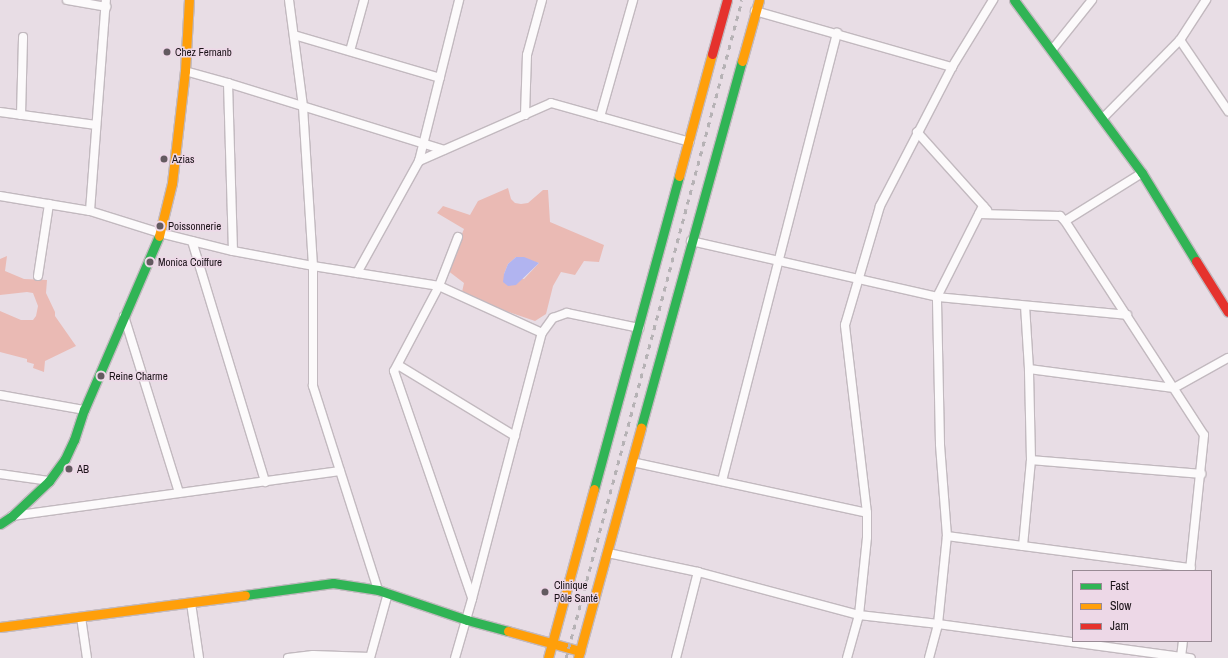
<!DOCTYPE html>
<meta charset="utf-8">
<style>
body{margin:0}
#map{position:relative;width:1228px;height:658px;overflow:hidden;background:#e8dde5;font-family:"Archivo Narrow",sans-serif}
div>[style]{position:absolute}
[style*='--x']{left:calc(var(--x)*1px);top:calc(var(--y)*1px);width:calc(var(--w)*1px);rotate:calc(var(--a)*1deg)}
.green>*{inset:0;background:#eabab4}
.water>*{inset:0;background:#b1b4f0}
.roads{filter:drop-shadow(1px 0 #c2b9bf) drop-shadow(-1px 0 #c2b9bf) drop-shadow(0 1px #c2b9bf) drop-shadow(0 -1px #c2b9bf)}
.street>*{height:8px;margin:-4px;padding:0 4px;transform-origin:4px;border-radius:4px;background:#fcfafb}
.fast>*{height:9px;margin:-4.5px;padding:0 4.5px;transform-origin:4.5px;border-radius:4.5px;background:#30b455}
.slow>*{height:9px;margin:-4.5px;padding:0 4.5px;transform-origin:4.5px;border-radius:4.5px;background:#ff9f0a}
.jam>*{height:9px;margin:-4.5px;padding:0 4.5px;transform-origin:4.5px;border-radius:4.5px;background:#e5322d}
.rail>*{height:3px;margin-top:-1.5px;transform-origin:0;background:repeating-linear-gradient(90deg,#b6b2b5 0 5px,transparent 0 10px)}
.dots>*{width:11px;height:11px;translate:-50% -50%;box-sizing:border-box;border:2px solid #edd8e7;border-radius:50%}
span{translate:-50% -50%;white-space:nowrap;text-align:center;line-height:1.15;-webkit-text-stroke:3px #edd8e7;paint-order:stroke}
.poi-label{font-size:11px;color:#1b1419}
.left{translate:0 -50%;text-align:left}
.legend{position:absolute;left:1072px;top:570px;width:140px;height:72px;box-sizing:border-box;background:#edd8e7;border:1px solid #998a95;margin:0;padding:5px 7px;list-style:none;font-size:12px;color:#1b1419}
.legend li{display:flex;align-items:center;gap:8px;height:20px}
.legend b{width:20px;border:1px solid #998a95}
</style>
<div id="map">
<div class="green">
<div style="clip-path:polygon(evenodd,508px 188px,511px 199px,515px 203px,521px 204px,528px 203px,543px 190px,548px 190px,550px 222px,604px 245px,599px 262px,584px 261px,575px 275px,561px 272px,553px 286px,546px 314px,535px 321px,482px 303px,462px 292px,464px 283px,447px 270px,464px 229px,437px 213px,443px 206px,470px 215px,478px 201px,508px 188px,516px 257px,539px 263px,524px 279px,504px 274px,508px 264px,516px 257px)"></div>
<div style="clip-path:polygon(7px 256px,5px 271px,24px 279px,47px 280px,46px 293px,55px 312px,55px 316px,76px 346px,45px 361px,44px 372px,33px 368px,34px 364px,27px 362px,27px 359px,0 352px,0 311px,21px 320px,33px 320px,36px 316px,38px 306px,33px 293px,27px 292px,0 295px,0 259px)"></div>
</div>
<div class="water">
<div style="clip-path:polygon(516px 257px,524px 257px,539px 263px,516px 285px,508px 286px,503px 282px,504px 274px,508px 264px)"></div>
</div>
<div class="roads">
<div class="street">
<div style="--x:67;--y:0;--w:40;--a:10"></div>
<div style="--x:289;--y:0;--w:108;--a:82.5"></div>
<div style="--x:303;--y:107;--w:159;--a:86.4"></div>
<div style="--x:313;--y:266;--w:120;--a:90"></div>
<div style="--x:313;--y:386;--w:214;--a:72.3"></div>
<div style="--x:755;--y:11;--w:205;--a:15.9"></div>
<div style="--x:294;--y:35;--w:152;--a:16.4"></div>
<div style="--x:1180;--y:40;--w:86;--a:55.9"></div>
<div style="--x:1052;--y:50;--w:64;--a:-51.3"></div>
<div style="--x:350;--y:51;--w:53;--a:-74.6"></div>
<div style="--x:185;--y:71;--w:45;--a:15.6"></div>
<div style="--x:228;--y:83;--w:226;--a:17.2"></div>
<div style="--x:228;--y:83;--w:168;--a:88.3"></div>
<div style="--x:0;--y:112;--w:97;--a:7.7"></div>
<div style="--x:21;--y:115;--w:78;--a:-88.5"></div>
<div style="--x:525;--y:115;--w:60;--a:-88.1"></div>
<div style="--x:527;--y:55;--w:57;--a:-74.7"></div>
<div style="--x:600;--y:117;--w:122;--a:-74.2"></div>
<div style="--x:1102;--y:119;--w:111;--a:-45.4"></div>
<div style="--x:1180;--y:40;--w:48;--a:-57"></div>
<div style="--x:917;--y:132;--w:105;--a:48.1"></div>
<div style="--x:419;--y:161;--w:144;--a:-23.7"></div>
<div style="--x:551;--y:103;--w:144;--a:15.7"></div>
<div style="--x:0;--y:196;--w:91;--a:9.5"></div>
<div style="--x:90;--y:211;--w:73;--a:17.4"></div>
<div style="--x:160;--y:233;--w:75;--a:13.9"></div>
<div style="--x:233;--y:251;--w:81;--a:10.6"></div>
<div style="--x:313;--y:266;--w:128;--a:9"></div>
<div style="--x:439;--y:286;--w:113;--a:24.5"></div>
<div style="--x:90;--y:211;--w:212;--a:-85.7"></div>
<div style="--x:979;--y:214;--w:81;--a:1.4"></div>
<div style="--x:1060;--y:216;--w:7;--a:45"></div>
<div style="--x:1065;--y:221;--w:255;--a:57"></div>
<div style="--x:1204;--y:435;--w:137;--a:95.9"></div>
<div style="--x:1065;--y:221;--w:91;--a:-31.9"></div>
<div style="--x:458;--y:237;--w:53;--a:111.2"></div>
<div style="--x:439;--y:286;--w:96;--a:117.9"></div>
<div style="--x:394;--y:371;--w:240;--a:71"></div>
<div style="--x:192;--y:241;--w:252;--a:73.1"></div>
<div style="--x:691;--y:241;--w:252;--a:12.8"></div>
<div style="--x:937;--y:297;--w:191;--a:5.4"></div>
<div style="--x:357;--y:273;--w:128;--a:-61"></div>
<div style="--x:419;--y:161;--w:166;--a:-76"></div>
<div style="--x:38;--y:276;--w:73;--a:-81.3"></div>
<div style="--x:124;--y:316;--w:185;--a:72.7"></div>
<div style="--x:398;--y:365;--w:137;--a:31.3"></div>
<div style="--x:1029;--y:369;--w:146;--a:7.5"></div>
<div style="--x:1174;--y:388;--w:62;--a:-29.1"></div>
<div style="--x:0;--y:395;--w:85;--a:10.1"></div>
<div style="--x:1031;--y:460;--w:171;--a:4.7"></div>
<div style="--x:632;--y:462;--w:240;--a:12.2"></div>
<div style="--x:0;--y:474;--w:49;--a:8.1"></div>
<div style="--x:722;--y:481;--w:463;--a:-75.6"></div>
<div style="--x:12;--y:516;--w:331;--a:-7.8"></div>
<div style="--x:947;--y:536;--w:246;--a:7.5"></div>
<div style="--x:1023;--y:546;--w:86;--a:-84.7"></div>
<div style="--x:1031;--y:460;--w:91;--a:-91.3"></div>
<div style="--x:1029;--y:369;--w:63;--a:-93.6"></div>
<div style="--x:608;--y:553;--w:92;--a:11.9"></div>
<div style="--x:698;--y:572;--w:167;--a:15"></div>
<div style="--x:859;--y:615;--w:80;--a:6.5"></div>
<div style="--x:938;--y:624;--w:255;--a:7.7"></div>
<div style="--x:191;--y:603;--w:56;--a:81.7"></div>
<div style="--x:81;--y:617;--w:41;--a:81.7"></div>
<div style="--x:1181;--y:657;--w:16;--a:-83"></div>
<div style="--x:288;--y:658;--w:25;--a:-7"></div>
<div style="--x:313;--y:655;--w:57;--a:2"></div>
<div style="--x:370;--y:658;--w:67;--a:-74.5"></div>
<div style="--x:455;--y:658;--w:61;--a:-73.9"></div>
<div style="--x:472;--y:599;--w:275;--a:-75.3"></div>
<div style="--x:542;--y:333;--w:19;--a:-54"></div>
<div style="--x:553;--y:318;--w:15;--a:-20"></div>
<div style="--x:567;--y:313;--w:74;--a:11.8"></div>
<div style="--x:676;--y:658;--w:89;--a:-75.7"></div>
<div style="--x:847;--y:658;--w:45;--a:-74.4"></div>
<div style="--x:859;--y:615;--w:78;--a:-84.1"></div>
<div style="--x:867;--y:537;--w:24;--a:-90"></div>
<div style="--x:867;--y:513;--w:189;--a:-96.7"></div>
<div style="--x:845;--y:325;--w:124;--a:-73.6"></div>
<div style="--x:880;--y:206;--w:157;--a:-62.6"></div>
<div style="--x:952;--y:67;--w:79;--a:-58.5"></div>
<div style="--x:929;--y:658;--w:35;--a:-75"></div>
<div style="--x:938;--y:624;--w:88;--a:-84.2"></div>
<div style="--x:947;--y:536;--w:92;--a:-94.4"></div>
<div style="--x:940;--y:444;--w:147;--a:-91.2"></div>
<div style="--x:937;--y:297;--w:102;--a:-63.2"></div>
</div>
<div class="fast">
<div style="--x:1014;--y:0;--w:215;--a:53.5"></div>
<div style="--x:1142;--y:173;--w:103;--a:58.5"></div>
<div style="--x:641;--y:427;--w:380;--a:-74.6"></div>
<div style="--x:594;--y:489;--w:324;--a:-74.8"></div>
<div style="--x:0;--y:524;--w:14;--a:-34"></div>
<div style="--x:12;--y:516;--w:51;--a:-43.4"></div>
<div style="--x:49;--y:481;--w:27;--a:-54"></div>
<div style="--x:65;--y:459;--w:21;--a:-65"></div>
<div style="--x:74;--y:440;--w:32;--a:-72"></div>
<div style="--x:84;--y:410;--w:189;--a:-66.7"></div>
<div style="--x:245;--y:595;--w:89;--a:-7.8"></div>
<div style="--x:333;--y:583;--w:46;--a:8.8"></div>
<div style="--x:378;--y:590;--w:94;--a:18.6"></div>
<div style="--x:467;--y:620;--w:42;--a:15"></div>
</div>
<div class="slow">
<div style="--x:742;--y:61;--w:63;--a:-74.4"></div>
<div style="--x:679;--y:176;--w:126;--a:-74.9"></div>
<div style="--x:159;--y:236;--w:55;--a:-76.2"></div>
<div style="--x:172;--y:183;--w:113;--a:-83.4"></div>
<div style="--x:185;--y:71;--w:71;--a:-86.8"></div>
<div style="--x:0;--y:627;--w:247;--a:-7.4"></div>
<div style="--x:508;--y:631;--w:75;--a:15.5"></div>
<div style="--x:548;--y:658;--w:175;--a:-74.8"></div>
<div style="--x:578;--y:658;--w:239;--a:-74.7"></div>
</div>
<div class="jam">
<div style="--x:712;--y:54;--w:56;--a:-74.5"></div>
<div style="--x:1196;--y:261;--w:60;--a:57.9"></div>
</div>
</div>
<div class="rail">
<div style="--x:566;--y:658;--w:681;--a:-75.03"></div>
</div>
<div class="dots">
<div style="left:167px;top:52px;background:#635a60"></div>
<div style="left:164px;top:159px;background:#635a60"></div>
<div style="left:160px;top:226px;background:#635a60"></div>
<div style="left:150px;top:262px;background:#635a60"></div>
<div style="left:101px;top:376px;background:#635a60"></div>
<div style="left:69px;top:469px;background:#635a60"></div>
<div style="left:545px;top:592px;background:#635a60"></div>
</div>
<div class="poi-label">
<span class="left" style="left:175px;top:52px">Chez Fernanb</span>
<span class="left" style="left:172px;top:159px">Azias</span>
<span class="left" style="left:168px;top:226px">Poissonnerie</span>
<span class="left" style="left:158px;top:262px">Monica Coiffure</span>
<span class="left" style="left:109px;top:376px">Reine Charme</span>
<span class="left" style="left:77px;top:469px">AB</span>
<span class="left" style="left:554px;top:592px">Clinique<br>Pôle Santé</span>
</div>
<ul class="legend">
<li><b style="height:5px;background:#30b455"></b>Fast</li>
<li><b style="height:5px;background:#ff9f0a"></b>Slow</li>
<li><b style="height:5px;background:#e5322d"></b>Jam</li>
</ul>
</div>
